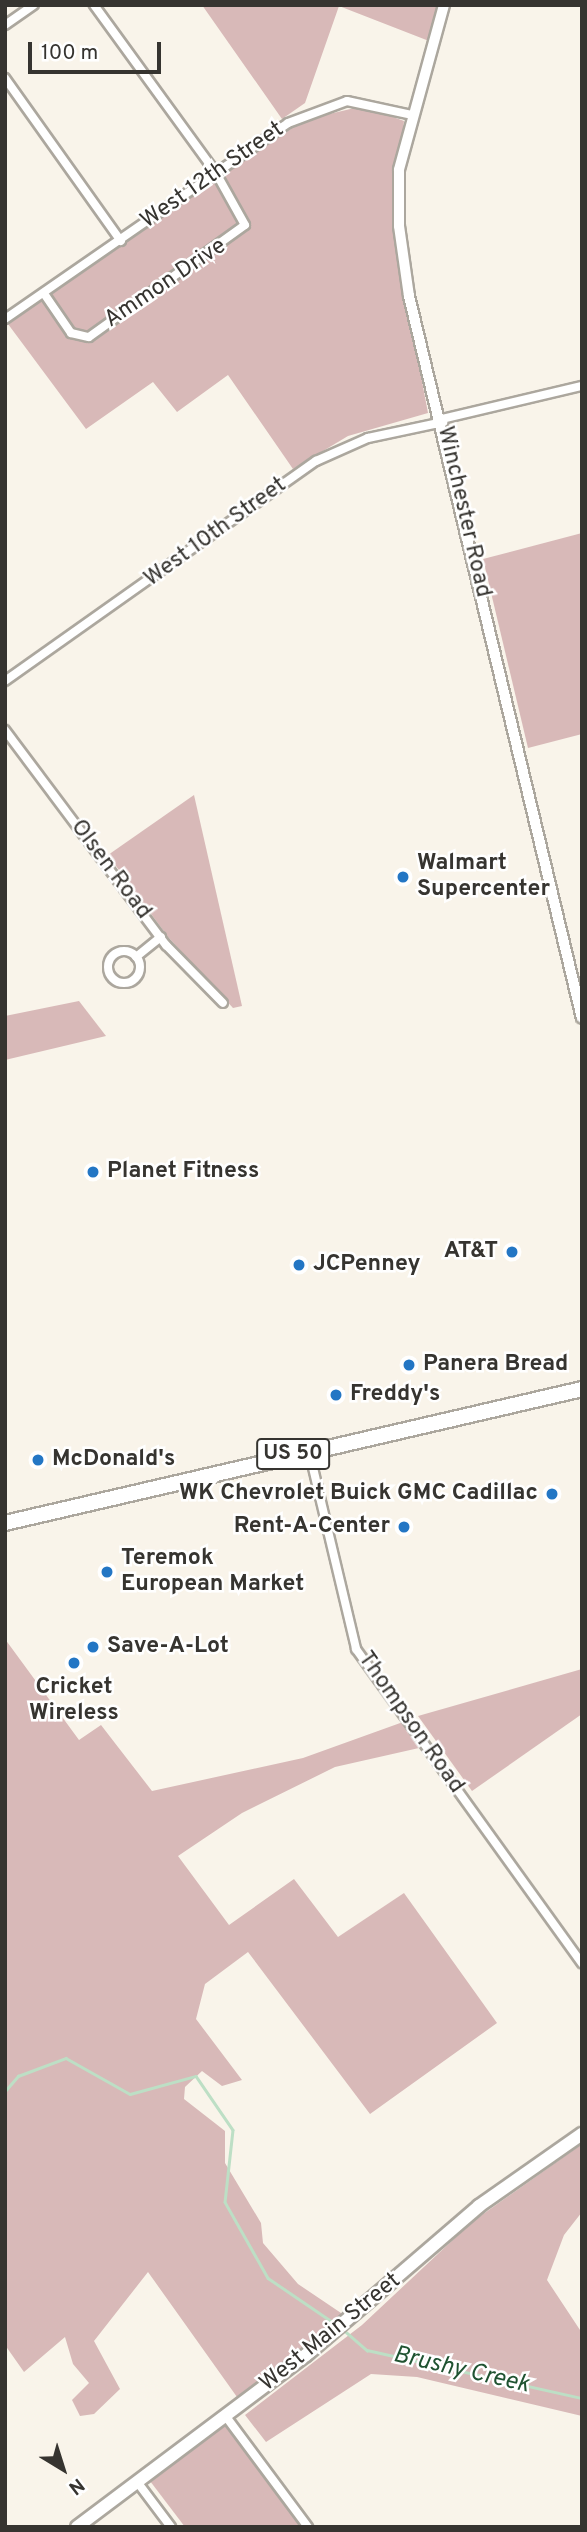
<!DOCTYPE html>
<style>
body{margin:0}
#map{position:relative;width:587px;height:2532px;overflow:hidden;background:#f9f4ea;font-family:Overpass,sans-serif}
div>[style]{position:absolute}
[style*='--x']{left:calc(var(--x)*1px);top:calc(var(--y)*1px);width:calc(var(--w)*1px);rotate:calc(var(--a)*1deg)}
.green>*{inset:0;background:#d8b9b8}
.stream>*{height:2.5px;margin:-1.25px;padding:0 1.25px;transform-origin:1.25px;border-radius:1.25px;background:#bddfc5}
.roads{filter:drop-shadow(2px 0 #aca79e) drop-shadow(-2px 0 #aca79e) drop-shadow(0 2px #aca79e) drop-shadow(0 -2px #aca79e)}
.minor>*{height:8px;margin:-4px;padding:0 4px;transform-origin:4px;border-radius:4px;background:#fff}
.minor>.ring{margin:-4px;padding:0;box-sizing:content-box;background:none;border:8px solid #fff;border-radius:50%}
.tertiary>*{height:10px;margin:-5px;padding:0 5px;transform-origin:5px;border-radius:5px;background:#fff}
.secondary>*{height:12px;margin:-6px;padding:0 6px;transform-origin:6px;border-radius:6px;background:#fff}
.trunk>*{height:14px;margin:-7px;padding:0 7px;transform-origin:7px;border-radius:7px;background:#fff}
.dots>*{width:19px;height:19px;translate:-50% -50%;box-sizing:border-box;border:4px solid #fff;border-radius:50%}
span{translate:-50% -50%;white-space:nowrap;text-align:center;line-height:1.15;-webkit-text-stroke:5px #fff;paint-order:stroke}
.shield-label span{padding:2px 5px;background:#fff;border:2px solid;border-radius:5px;-webkit-text-stroke-width:0}
.shield-label{font-size:21px;color:#363430;font-weight:700}
.street-label{font-size:23px;color:#363430}
.poi-label{font-size:23px;color:#363430;font-weight:700}
.left{translate:0 -50%;text-align:left}
.right{translate:-100% -50%;text-align:right}
.water-label{font-size:24px;color:#1f5331;font-style:italic}
.frame{position:absolute;inset:0;border:7px solid #363430;pointer-events:none}
.north{position:absolute;left:28px;top:2434px;width:70px;height:70px;-webkit-text-stroke:5px #fff;paint-order:stroke;rotate:142deg;font-size:19px;font-weight:700;line-height:28px;text-align:center;color:#363430}
.north::after{content:'';display:block;margin:auto;width:24px;height:32px;background:#363430;clip-path:polygon(50% 0,100% 100%,50% 72%,0 100%)}
.scale{position:absolute;left:28px;top:42px;width:133px;height:32px;box-sizing:border-box;border:4px solid #363430;border-top:0;padding-left:9px;font-size:21px;line-height:24px;white-space:nowrap;color:#363430;-webkit-text-stroke:5px #fff;paint-order:stroke}
</style>
<div id="map">
<div class="green">
<div style="clip-path:polygon(202px 5px,439px 5px,429px 41px,339px 6px,305px 103px,282px 119px)"></div>
<div style="clip-path:polygon(363px 106px,404px 121px,393px 227px,428px 413px,348px 436px,293px 469px,228px 375px,177px 412px,153px 382px,86px 429px,8px 324px,304px 120px)"></div>
<div style="clip-path:polygon(582px 533px,582px 734px,528px 748px,483px 559px)"></div>
<div style="clip-path:polygon(194px 795px,242px 1006px,233px 1008px,168px 937px,108px 855px)"></div>
<div style="clip-path:polygon(79px 1001px,106px 1036px,5px 1060px,5px 1016px)"></div>
<div style="clip-path:polygon(5px 1639px,79px 1740px,101px 1725px,152px 1791px,303px 1758px,403px 1722px,419px 1748px,335px 1767px,242px 1813px,178px 1856px,229px 1925px,294px 1879px,338px 1937px,404px 1893px,497px 2023px,370px 2114px,248px 1952px,205px 1984px,196px 2019px,242px 2080px,222px 2086px,202px 2071px,185px 2087px,184px 2099px,225px 2131px,225px 2163px,261px 2223px,263px 2243px,298px 2284px,344px 2315px,237px 2397px,148px 2272px,94px 2341px,120px 2389px,94px 2414px,80px 2416px,72px 2400px,89px 2383px,73px 2364px,65px 2337px,24px 2372px,5px 2345px)"></div>
<div style="clip-path:polygon(582px 1669px,582px 1714px,472px 1791px,418px 1716px)"></div>
<div style="clip-path:polygon(582px 2144px,582px 2212px,564px 2235px,547px 2280px,582px 2333px,582px 2416px,417px 2377px,371px 2374px,266px 2442px,245px 2415px,362px 2325px,472px 2222px)"></div>
<div style="clip-path:polygon(225px 2426px,235px 2427px,307px 2527px,185px 2527px,150px 2481px)"></div>
</div>
<div class="stream">
<div style="--x:5;--y:2091;--w:20;--a:-49"></div>
<div style="--x:18;--y:2076;--w:51;--a:-20.6"></div>
<div style="--x:66;--y:2058;--w:73;--a:29.4"></div>
<div style="--x:130;--y:2094;--w:68;--a:-15.3"></div>
<div style="--x:196;--y:2076;--w:65;--a:55.6"></div>
<div style="--x:233;--y:2130;--w:72;--a:96.3"></div>
<div style="--x:225;--y:2202;--w:87;--a:60.5"></div>
<div style="--x:268;--y:2278;--w:80;--a:34.3"></div>
<div style="--x:5;--y:2135;--w:1;--a:90"></div>
<div style="--x:346;--y:2332;--w:28;--a:41"></div>
<div style="--x:367;--y:2350;--w:220;--a:12.6"></div>
</div>
<div class="roads">
<div class="minor">
<div style="--x:5;--y:25;--w:35;--a:-35"></div>
<div style="--x:5;--y:78;--w:200;--a:54.6"></div>
<div style="--x:45;--y:295;--w:46;--a:55.6"></div>
<div style="--x:71;--y:333;--w:18;--a:13"></div>
<div style="--x:89;--y:337;--w:192;--a:-35.7"></div>
<div style="--x:245;--y:225;--w:60;--a:-119.1"></div>
<div style="--x:216;--y:173;--w:208;--a:-126"></div>
<div style="--x:5;--y:319;--w:344;--a:-34.7"></div>
<div style="--x:288;--y:123;--w:63;--a:-20.4"></div>
<div style="--x:347;--y:101;--w:66;--a:12.2"></div>
<div style="--x:442;--y:419;--w:144;--a:-13.3"></div>
<div style="--x:5;--y:681;--w:381;--a:-35.3"></div>
<div style="--x:316;--y:461;--w:57;--a:-23.9"></div>
<div style="--x:368;--y:438;--w:77;--a:-12"></div>
<div style="--x:5;--y:730;--w:269;--a:53.2"></div>
<div style="--x:166;--y:945;--w:81;--a:45.5"></div>
<div class="ring" style="left:108px;top:951px;width:24px;height:24px"></div>
<div style="--x:136;--y:957;--w:32;--a:-39"></div>
<div style="--x:309;--y:1451;--w:204;--a:76.6"></div>
<div style="--x:356;--y:1649;--w:387;--a:54.3"></div>
<div style="--x:227;--y:2418;--w:136;--a:53.4"></div>
<div style="--x:138;--y:2483;--w:55;--a:53.1"></div>
</div>
<div class="tertiary">
<div style="--x:444;--y:5;--w:171;--a:105.3"></div>
<div style="--x:399;--y:170;--w:56;--a:90"></div>
<div style="--x:399;--y:226;--w:71;--a:81.9"></div>
<div style="--x:409;--y:296;--w:742;--a:76.53"></div>
</div>
<div class="secondary">
<div style="--x:77;--y:2527;--w:286;--a:-36.9"></div>
<div style="--x:306;--y:2355;--w:228;--a:-40.7"></div>
<div style="--x:479;--y:2206;--w:126;--a:-35"></div>
</div>
<div class="trunk">
<div style="--x:5;--y:1523;--w:592;--a:-13.07"></div>
</div>
</div>
<div class="dots">
<div style="left:403px;top:877px;background:#2376c4"></div>
<div style="left:93px;top:1172px;background:#2376c4"></div>
<div style="left:512px;top:1252px;background:#2376c4"></div>
<div style="left:299px;top:1265px;background:#2376c4"></div>
<div style="left:409px;top:1365px;background:#2376c4"></div>
<div style="left:336px;top:1395px;background:#2376c4"></div>
<div style="left:38px;top:1460px;background:#2376c4"></div>
<div style="left:552px;top:1494px;background:#2376c4"></div>
<div style="left:404px;top:1527px;background:#2376c4"></div>
<div style="left:107px;top:1572px;background:#2376c4"></div>
<div style="left:93px;top:1647px;background:#2376c4"></div>
<div style="left:74px;top:1663px;background:#2376c4"></div>
</div>
<div class="shield-label">
<span style="left:293px;top:1454px">US 50</span>
</div>
<div class="street-label">
<span style="left:213px;top:176px;rotate:-35deg">West 12th Street</span>
<span style="left:166px;top:284px;rotate:-34deg">Ammon Drive</span>
<span style="left:463px;top:512px;rotate:77deg">Winchester Road</span>
<span style="left:216px;top:533px;rotate:-36deg">West 10th Street</span>
<span style="left:110px;top:870px;rotate:53deg">Olsen Road</span>
<span style="left:410px;top:1723px;rotate:55deg">Thompson Road</span>
<span style="left:331px;top:2333px;rotate:-39deg">West Main Street</span>
</div>
<div class="poi-label">
<span class="left" style="left:417px;top:877px">Walmart<br>Supercenter</span>
<span class="left" style="left:107px;top:1172px">Planet Fitness</span>
<span class="right" style="left:498px;top:1252px">AT&amp;T</span>
<span class="left" style="left:313px;top:1265px">JCPenney</span>
<span class="left" style="left:423px;top:1365px">Panera Bread</span>
<span class="left" style="left:350px;top:1395px">Freddy's</span>
<span class="left" style="left:52px;top:1460px">McDonald's</span>
<span class="right" style="left:538px;top:1494px">WK Chevrolet Buick GMC Cadillac</span>
<span class="right" style="left:390px;top:1527px">Rent-A-Center</span>
<span class="left" style="left:121px;top:1572px">Teremok<br>European Market</span>
<span class="left" style="left:107px;top:1647px">Save-A-Lot</span>
<span style="left:74px;top:1701px">Cricket<br>Wireless</span>
</div>
<div class="water-label">
<span style="left:461px;top:2371px;rotate:13deg">Brushy Creek</span>
</div>
<div class="frame"></div>
<div class="north">N</div>
<div class="scale">100 m</div>
</div>
